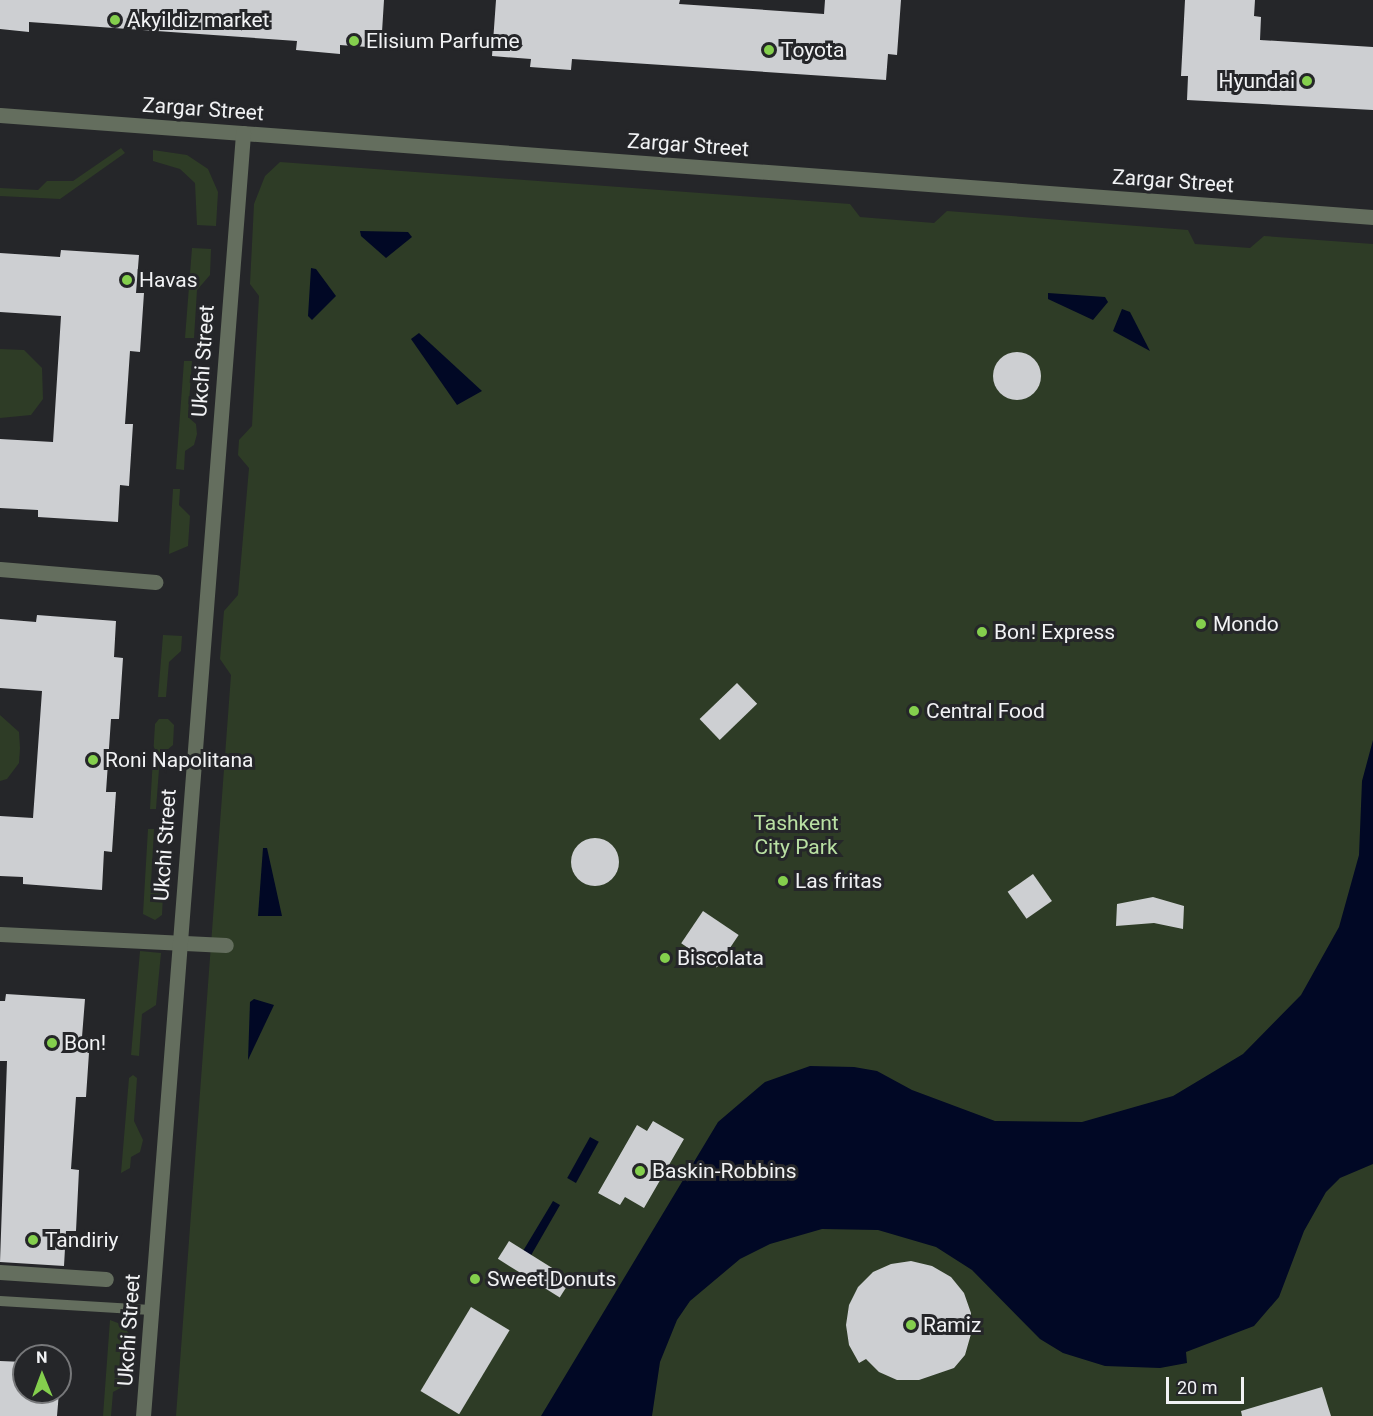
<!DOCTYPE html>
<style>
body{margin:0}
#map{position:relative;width:1373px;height:1416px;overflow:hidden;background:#252629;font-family:Roboto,sans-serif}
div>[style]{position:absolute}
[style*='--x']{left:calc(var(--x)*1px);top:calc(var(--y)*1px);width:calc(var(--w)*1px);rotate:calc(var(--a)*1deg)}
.green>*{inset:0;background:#2e3c26}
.water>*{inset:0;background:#010825;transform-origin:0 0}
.building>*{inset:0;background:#cdcfd2;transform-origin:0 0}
.round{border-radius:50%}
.service>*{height:10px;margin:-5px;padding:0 5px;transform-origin:5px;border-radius:5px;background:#646e5e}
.pedestrian>*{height:15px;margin:-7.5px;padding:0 7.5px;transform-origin:7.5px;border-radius:7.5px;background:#646e5e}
.minor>*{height:15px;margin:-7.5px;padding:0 7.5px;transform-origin:7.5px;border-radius:7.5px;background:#646e5e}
.dots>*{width:16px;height:16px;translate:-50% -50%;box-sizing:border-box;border:3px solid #252629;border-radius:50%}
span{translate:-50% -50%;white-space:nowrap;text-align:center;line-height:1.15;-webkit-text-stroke:6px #252629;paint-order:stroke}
.poi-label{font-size:21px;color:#f1f2f4}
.left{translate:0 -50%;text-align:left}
.right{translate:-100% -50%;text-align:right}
.street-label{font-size:21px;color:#f1f2f4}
.park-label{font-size:21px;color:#b9e0a3}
.north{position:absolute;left:12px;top:1344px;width:60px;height:60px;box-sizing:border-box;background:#252629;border:2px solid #77787a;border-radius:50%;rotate:359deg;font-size:16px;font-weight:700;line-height:24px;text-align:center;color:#f1f2f4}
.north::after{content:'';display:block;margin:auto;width:21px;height:27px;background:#84cf4d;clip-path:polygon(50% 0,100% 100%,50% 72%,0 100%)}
.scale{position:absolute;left:1166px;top:1377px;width:78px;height:27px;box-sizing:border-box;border:3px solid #f1f2f4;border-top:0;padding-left:8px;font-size:18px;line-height:21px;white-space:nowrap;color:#f1f2f4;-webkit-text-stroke:4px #252629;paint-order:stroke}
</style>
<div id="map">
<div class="green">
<div style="clip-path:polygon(121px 148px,125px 153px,60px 199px,0 196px,0 188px,38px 190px,47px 181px,73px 181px)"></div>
<div style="clip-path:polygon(153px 150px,187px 155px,208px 169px,218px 192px,216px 226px,197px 225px,195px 183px,180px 169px,153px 161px)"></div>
<div style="clip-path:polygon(280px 162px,850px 204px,860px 217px,934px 223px,947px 211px,1188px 230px,1195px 244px,1250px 248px,1264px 236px,1373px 244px,1373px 1416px,176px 1416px,231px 675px,220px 659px,224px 611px,238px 595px,249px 468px,238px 455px,239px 440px,252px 426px,259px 296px,250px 284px,254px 204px,265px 176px)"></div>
<div style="clip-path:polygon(192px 248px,211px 249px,210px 275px,197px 290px,194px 338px,185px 338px)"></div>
<div style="clip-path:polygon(0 349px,24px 350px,42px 368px,43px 399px,31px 415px,0 418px)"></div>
<div style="clip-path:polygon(184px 361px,192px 361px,188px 417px,196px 424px,197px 434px,194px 445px,185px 451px,184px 470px,176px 469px)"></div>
<div style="clip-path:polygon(173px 489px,180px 489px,179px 505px,190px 516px,188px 546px,169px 554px)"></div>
<div style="clip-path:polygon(163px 635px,182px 636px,181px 651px,169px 662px,166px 697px,158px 697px)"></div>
<div style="clip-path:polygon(0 715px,19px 732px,20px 748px,19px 763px,7px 779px,0 781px)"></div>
<div style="clip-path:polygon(159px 719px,168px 719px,174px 725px,173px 745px,160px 756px,156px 809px,150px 809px,155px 724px)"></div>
<div style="clip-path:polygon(148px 829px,154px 829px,151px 883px,163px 894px,162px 915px,155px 920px,143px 914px)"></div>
<div style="clip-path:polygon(140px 951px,161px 953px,156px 1005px,142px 1014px,139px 1056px,131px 1055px)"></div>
<div style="clip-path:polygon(133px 1075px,137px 1078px,134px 1121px,143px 1140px,140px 1152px,131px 1157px,130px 1168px,121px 1173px,129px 1078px)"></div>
<div style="clip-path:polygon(110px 1320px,123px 1325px,131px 1337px,128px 1384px,113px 1392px,111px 1416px,103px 1416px)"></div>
</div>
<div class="water">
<div style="clip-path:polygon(360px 231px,408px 232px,412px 237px,386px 258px,361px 236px)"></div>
<div style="clip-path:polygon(311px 268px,316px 269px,336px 296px,312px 320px,308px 316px)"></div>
<div style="clip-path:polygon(1048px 293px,1105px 297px,1108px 302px,1093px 320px,1048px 299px)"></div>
<div style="clip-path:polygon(1122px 309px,1130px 312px,1150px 351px,1113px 331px)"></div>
<div style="clip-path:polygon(419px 333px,482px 391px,457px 405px,411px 339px)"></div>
<div style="clip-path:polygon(1373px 740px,1373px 1164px,1340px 1178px,1326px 1192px,1304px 1231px,1279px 1297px,1254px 1326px,1186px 1352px,1187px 1363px,1160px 1368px,1105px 1366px,1063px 1353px,1040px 1339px,972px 1270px,936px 1247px,878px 1230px,822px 1229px,770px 1244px,740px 1259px,690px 1301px,677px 1320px,660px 1362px,652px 1416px,541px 1416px,718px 1122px,765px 1082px,810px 1066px,854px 1067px,877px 1071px,912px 1090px,995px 1121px,1082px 1122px,1173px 1096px,1243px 1054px,1301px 995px,1339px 927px,1359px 855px,1362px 781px)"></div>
<div style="clip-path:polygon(263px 848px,267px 848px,282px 916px,258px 916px)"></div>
<div style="clip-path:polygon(254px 999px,274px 1005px,248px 1060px,250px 1002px)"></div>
<div style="left:590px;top:1137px;width:10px;height:47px;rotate:29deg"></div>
<div style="clip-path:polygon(553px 1201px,560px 1205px,522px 1271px,514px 1266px)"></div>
</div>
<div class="building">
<div style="clip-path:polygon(0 0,384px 0,381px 48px,340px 45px,340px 54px,296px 50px,297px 41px,29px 22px,29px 32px,0 29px)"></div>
<div style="clip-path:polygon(496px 0,680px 0,679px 4px,824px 14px,825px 0,901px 0,897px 55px,888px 54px,886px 80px,572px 59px,571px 70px,530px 67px,531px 59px,492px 56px)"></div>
<div style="clip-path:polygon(1185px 0,1255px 0,1254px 16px,1261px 17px,1260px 40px,1373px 47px,1373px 110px,1187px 100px,1188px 76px,1181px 76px)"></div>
<div style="clip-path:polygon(61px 250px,139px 255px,136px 293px,144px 293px,140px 352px,130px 351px,125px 424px,133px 424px,129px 486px,120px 485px,118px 522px,38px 517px,38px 510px,0 508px,0 439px,53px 442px,61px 316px,0 312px,0 253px,60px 257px)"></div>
<div class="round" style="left:993px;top:352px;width:48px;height:48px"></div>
<div style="clip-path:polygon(37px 615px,116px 621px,114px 657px,123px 658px,119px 719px,111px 719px,106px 792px,116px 792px,112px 852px,104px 851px,102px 890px,23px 884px,23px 877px,0 876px,0 816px,33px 818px,42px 691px,0 688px,0 619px,36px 622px)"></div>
<div style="left:737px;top:683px;width:29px;height:52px;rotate:46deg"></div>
<div class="round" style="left:571px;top:838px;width:48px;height:48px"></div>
<div style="left:1033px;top:874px;width:33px;height:31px;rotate:55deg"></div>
<div style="clip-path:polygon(1153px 897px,1184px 906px,1183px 929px,1154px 923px,1116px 926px,1117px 904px)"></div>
<div style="left:703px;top:911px;width:43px;height:39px;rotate:34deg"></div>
<div style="clip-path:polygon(6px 994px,85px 999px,82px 1037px,90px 1038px,86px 1097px,76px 1097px,71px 1169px,79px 1170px,76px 1231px,66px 1231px,64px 1266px,0 1262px,7px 1061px,0 1061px,0 1001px,5px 1001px)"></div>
<div style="clip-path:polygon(653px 1121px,684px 1139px,644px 1208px,625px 1197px,620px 1205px,598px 1193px,637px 1125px,647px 1131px)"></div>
<div style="left:509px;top:1241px;width:73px;height:21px;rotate:32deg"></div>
<div style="clip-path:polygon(911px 1261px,932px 1266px,951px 1277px,964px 1293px,971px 1313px,971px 1334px,965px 1355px,954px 1368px,919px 1380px,897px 1380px,879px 1372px,866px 1359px,859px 1363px,849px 1345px,846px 1325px,849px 1305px,858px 1287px,873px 1272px,891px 1264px)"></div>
<div style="left:471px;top:1307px;width:45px;height:98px;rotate:31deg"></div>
<div style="clip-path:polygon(0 1361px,24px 1362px,24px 1392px,59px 1392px,57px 1416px,0 1416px)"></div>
<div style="clip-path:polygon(1322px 1387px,1331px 1416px,1242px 1416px,1241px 1411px)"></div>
</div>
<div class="service">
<div style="--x:0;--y:1301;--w:151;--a:3.4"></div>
</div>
<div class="pedestrian">
<div style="--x:0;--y:569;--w:156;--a:4.8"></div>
<div style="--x:0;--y:934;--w:226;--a:2.8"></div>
<div style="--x:0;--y:1272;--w:106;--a:3.8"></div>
</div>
<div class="minor">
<div style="--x:0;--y:115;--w:1377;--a:4.25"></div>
<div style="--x:143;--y:1416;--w:1287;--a:-85.54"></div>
</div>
<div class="dots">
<div style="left:115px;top:20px;background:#84cf4d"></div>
<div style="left:354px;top:41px;background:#84cf4d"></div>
<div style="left:769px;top:50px;background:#84cf4d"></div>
<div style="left:1307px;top:81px;background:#84cf4d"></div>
<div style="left:127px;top:280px;background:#84cf4d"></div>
<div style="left:1201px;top:624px;background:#84cf4d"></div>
<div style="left:982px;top:632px;background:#84cf4d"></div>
<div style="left:914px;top:711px;background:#84cf4d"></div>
<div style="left:93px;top:760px;background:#84cf4d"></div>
<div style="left:783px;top:881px;background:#84cf4d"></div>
<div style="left:665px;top:958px;background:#84cf4d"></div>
<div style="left:52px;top:1043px;background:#84cf4d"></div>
<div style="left:640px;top:1171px;background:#84cf4d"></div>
<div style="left:33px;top:1240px;background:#84cf4d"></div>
<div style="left:475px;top:1279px;background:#84cf4d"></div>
<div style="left:911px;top:1325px;background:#84cf4d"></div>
</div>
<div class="poi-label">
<span class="left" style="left:127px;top:20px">Akyildiz market</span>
<span class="left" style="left:366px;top:41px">Elisium Parfume</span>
<span class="left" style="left:781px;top:50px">Toyota</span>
<span class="right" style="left:1295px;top:81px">Hyundai</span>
<span class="left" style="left:139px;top:280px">Havas</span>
<span class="left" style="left:1213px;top:624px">Mondo</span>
<span class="left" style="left:994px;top:632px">Bon! Express</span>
<span class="left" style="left:926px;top:711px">Central Food</span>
<span class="left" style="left:105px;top:760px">Roni Napolitana</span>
<span class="left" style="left:795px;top:881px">Las fritas</span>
<span class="left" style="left:677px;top:958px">Biscolata</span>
<span class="left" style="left:64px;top:1043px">Bon!</span>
<span class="left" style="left:652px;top:1171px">Baskin-Robbins</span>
<span class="left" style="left:45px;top:1240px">Tandiriy</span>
<span class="left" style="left:487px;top:1279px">Sweet Donuts</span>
<span class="left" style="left:923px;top:1325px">Ramiz</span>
</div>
<div class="street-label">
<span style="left:203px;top:109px;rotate:4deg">Zargar Street</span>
<span style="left:688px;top:145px;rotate:4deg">Zargar Street</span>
<span style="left:1173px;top:181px;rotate:4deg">Zargar Street</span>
<span style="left:203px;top:361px;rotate:-86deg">Ukchi Street</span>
<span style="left:165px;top:845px;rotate:-86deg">Ukchi Street</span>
<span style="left:129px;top:1330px;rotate:-86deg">Ukchi Street</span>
</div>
<div class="park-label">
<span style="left:796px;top:835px">Tashkent<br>City Park</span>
</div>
<div class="north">N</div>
<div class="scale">20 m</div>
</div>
